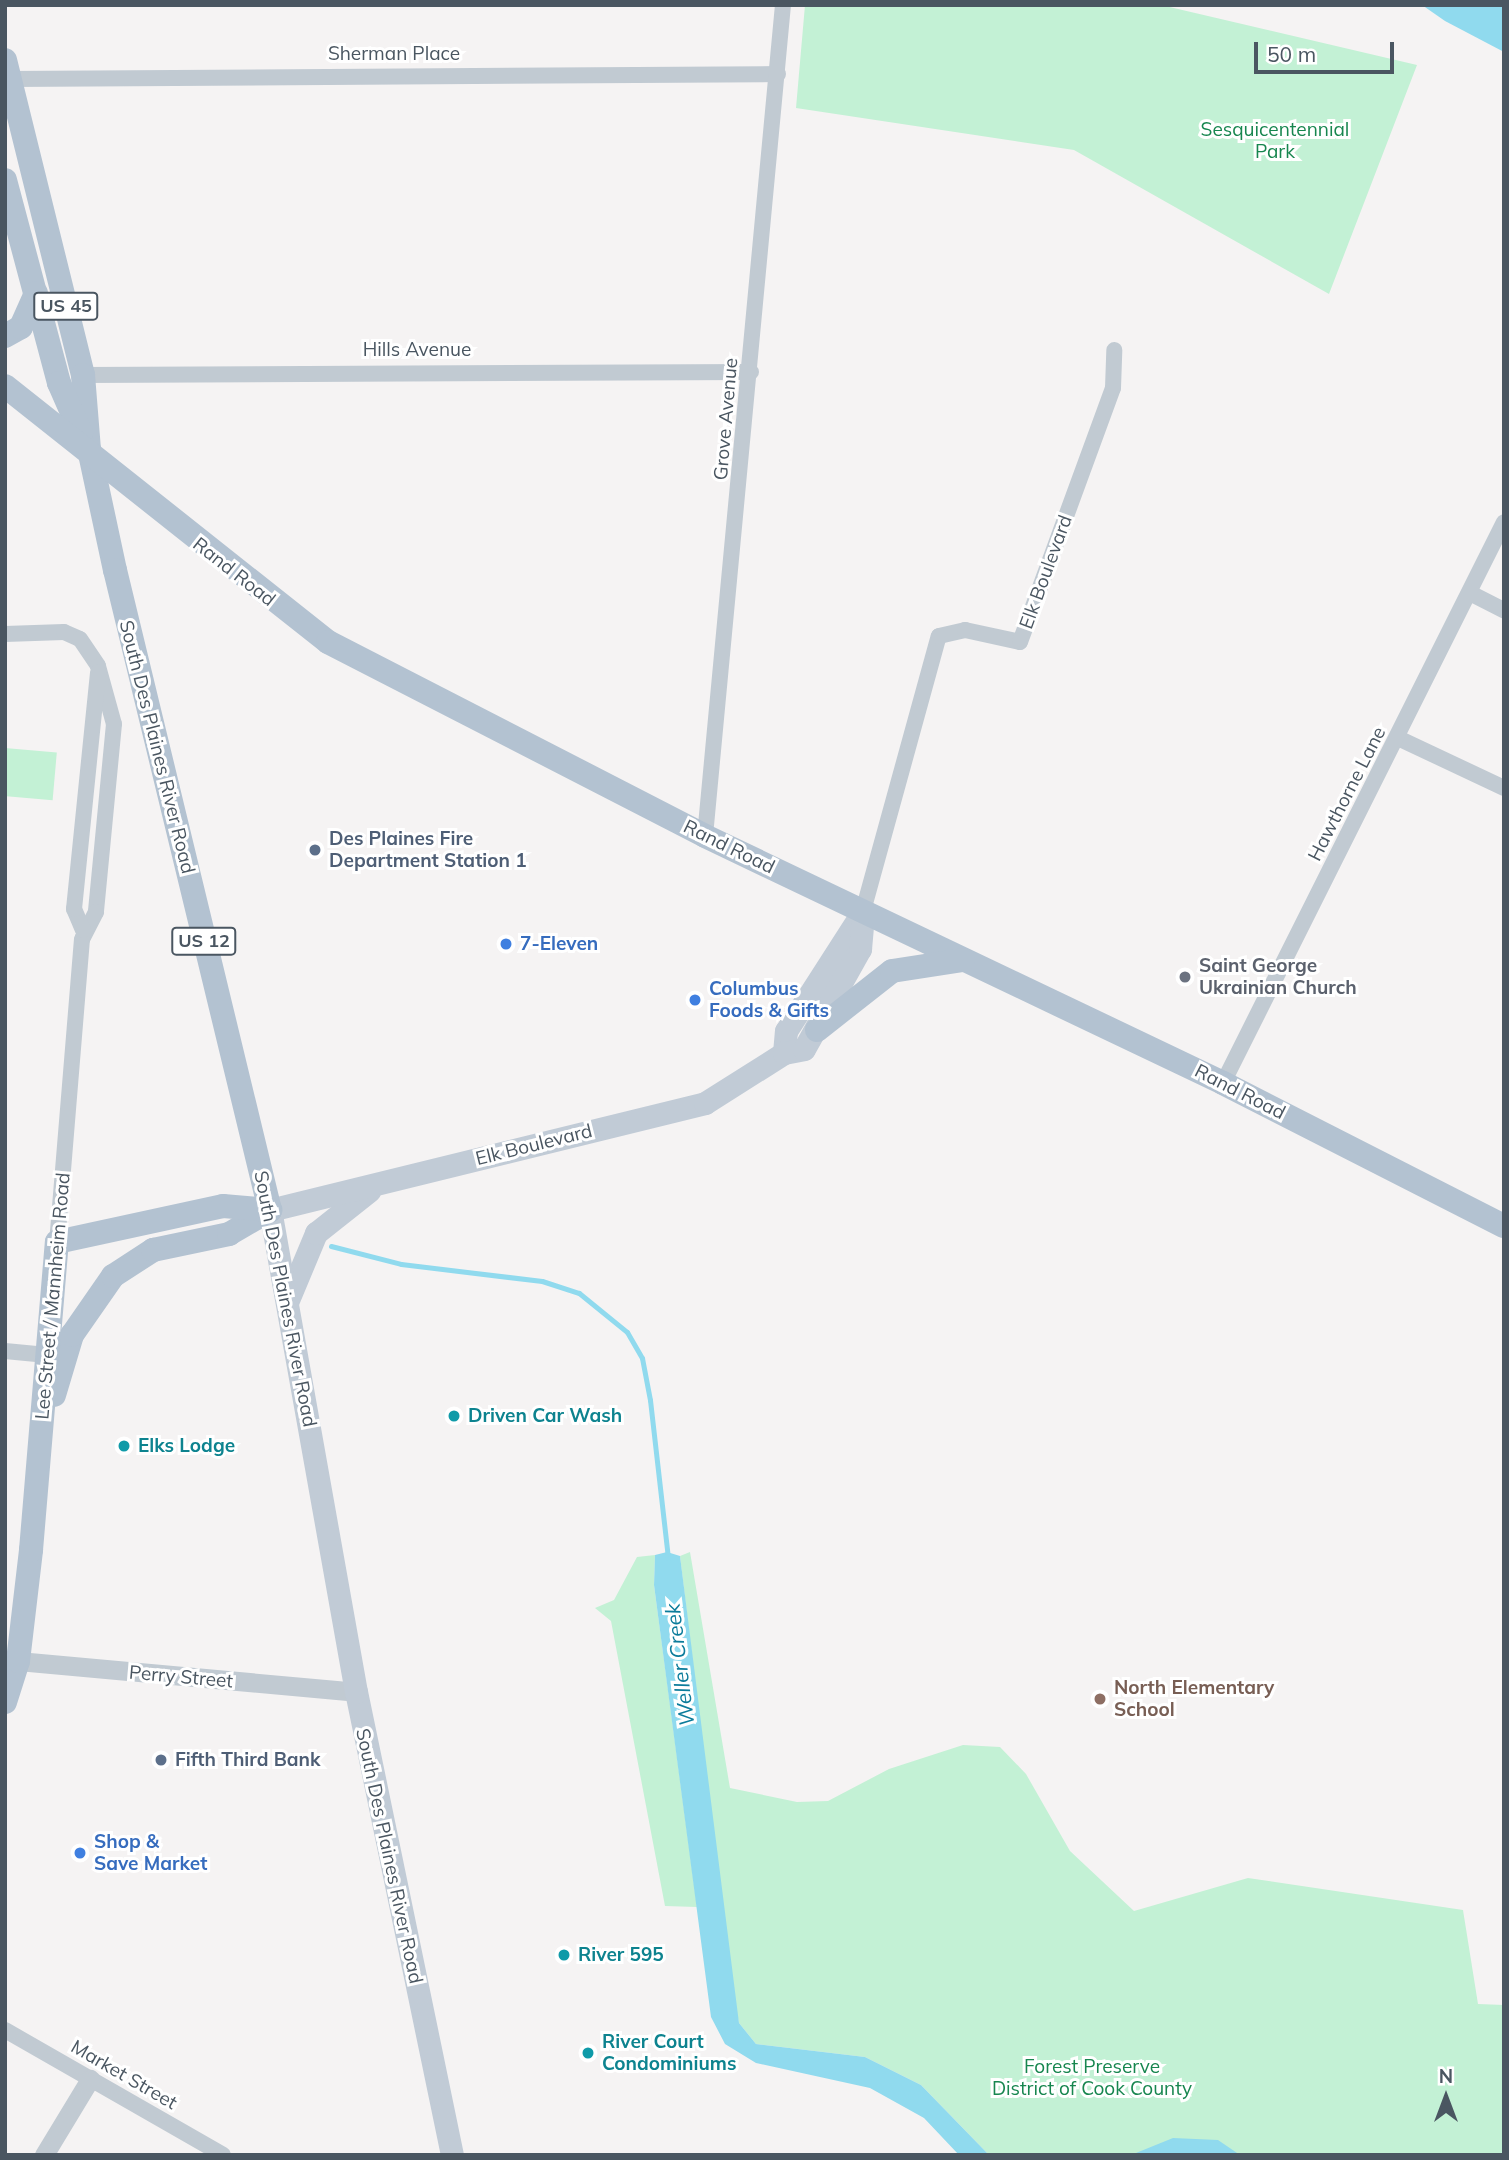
<!DOCTYPE html>
<style>
body{margin:0}
#map{position:relative;width:1509px;height:2160px;overflow:hidden;background:#f5f3f3;font-family:Mulish,sans-serif}
div>[style]{position:absolute}
[style*='--x']{left:calc(var(--x)*1px);top:calc(var(--y)*1px);width:calc(var(--w)*1px);rotate:calc(var(--a)*1deg)}
.green>*{inset:0;background:#c3f1d5;transform-origin:0 0}
.water>*{inset:0;background:#90daee}
.stream>*{height:5px;margin:-2.5px;padding:0 2.5px;transform-origin:2.5px;border-radius:2.5px;background:#90daee}
.minor>*{height:16px;margin:-8px;padding:0 8px;transform-origin:8px;border-radius:8px;background:#c1cad2}
.tertiary>*{height:19px;margin:-9.5px;padding:0 9.5px;transform-origin:9.5px;border-radius:9.5px;background:#c1cad2}
.secondary>*{height:23px;margin:-11.5px;padding:0 11.5px;transform-origin:11.5px;border-radius:11.5px;background:#c1cbd6}
.primary>*{height:24px;margin:-12px;padding:0 12px;transform-origin:12px;border-radius:12px;background:#b3c2d1}
.dots>*{width:19px;height:19px;translate:-50% -50%;box-sizing:border-box;border:4px solid #fff;border-radius:50%}
span{translate:-50% -50%;white-space:nowrap;text-align:center;line-height:1.15;-webkit-text-stroke:6px #fff;paint-order:stroke}
.shield-label span{padding:2px 5px;background:#fff;border:2px solid;border-radius:5px;-webkit-text-stroke-width:0}
.shield-label{font-size:18px;color:#4a5661;font-weight:700}
.street-label{font-size:19px;color:#4a5661}
.park-label{font-size:19px;color:#17864f}
.service-label{font-size:19px;color:#4e5e75;font-weight:700}
.left{translate:0 -50%;text-align:left}
.shop-label{font-size:19px;color:#366cbe;font-weight:700}
.worship-label{font-size:19px;color:#5b616d;font-weight:700}
.culture-label{font-size:19px;color:#0d838f;font-weight:700}
.education-label{font-size:19px;color:#785e54;font-weight:700}
.water-label{font-size:21px;color:#0c7c9b;font-style:italic}
.frame{position:absolute;inset:0;border:7px solid #4a5661;pointer-events:none}
.north{position:absolute;left:1411px;top:2062px;width:70px;height:70px;-webkit-text-stroke:5px #fff;paint-order:stroke;rotate:0deg;font-size:19px;font-weight:700;line-height:28px;text-align:center;color:#4a5661}
.north::after{content:'';display:block;margin:auto;width:24px;height:32px;background:#4a5661;clip-path:polygon(50% 0,100% 100%,50% 72%,0 100%)}
.scale{position:absolute;left:1254px;top:42px;width:140px;height:32px;box-sizing:border-box;border:4px solid #4a5661;border-top:0;padding-left:9px;font-size:21px;line-height:24px;white-space:nowrap;color:#4a5661;-webkit-text-stroke:5px #fff;paint-order:stroke}
</style>
<div id="map">
<div class="green">
<div style="clip-path:polygon(805px 5px,1161px 5px,1417px 65px,1329px 294px,1074px 150px,796px 108px)"></div>
<div style="left:5px;top:748px;width:52px;height:48px;rotate:5deg"></div>
<div style="clip-path:polygon(690px 1552px,730px 1788px,797px 1802px,828px 1801px,889px 1769px,963px 1745px,1000px 1747px,1026px 1774px,1070px 1851px,1134px 1911px,1248px 1878px,1463px 1910px,1478px 2004px,1504px 2005px,1504px 2155px,989px 2155px,921px 2085px,865px 2057px,756px 2044px,739px 2023px,732px 1988px,680px 1556px)"></div>
<div style="clip-path:polygon(655px 1555px,654px 1585px,697px 1907px,665px 1906px,611px 1621px,595px 1608px,614px 1600px,637px 1557px)"></div>
</div>
<div class="water">
<div style="clip-path:polygon(1422px 5px,1504px 5px,1504px 52px,1445px 21px)"></div>
<div style="clip-path:polygon(667px 1552px,680px 1556px,739px 2023px,756px 2044px,865px 2057px,921px 2085px,989px 2155px,959px 2155px,924px 2118px,870px 2088px,756px 2063px,725px 2044px,711px 2017px,654px 1585px,655px 1555px)"></div>
<div style="clip-path:polygon(1173px 2138px,1218px 2140px,1240px 2155px,1131px 2155px)"></div>
</div>
<div class="stream">
<div style="--x:331;--y:1246;--w:72;--a:14.4"></div>
<div style="--x:401;--y:1264;--w:142;--a:6.9"></div>
<div style="--x:542;--y:1281;--w:39;--a:18"></div>
<div style="--x:579;--y:1293;--w:62;--a:39.1"></div>
<div style="--x:627;--y:1332;--w:30;--a:60"></div>
<div style="--x:642;--y:1358;--w:43;--a:79.2"></div>
<div style="--x:650;--y:1400;--w:159;--a:83.5"></div>
</div>
<div class="minor">
<div style="--x:10;--y:79;--w:768;--a:-0.37"></div>
<div style="--x:83;--y:375;--w:668;--a:-0.26"></div>
<div style="--x:1470;--y:593;--w:38;--a:27"></div>
<div style="--x:5;--y:634;--w:59;--a:-1.9"></div>
<div style="--x:64;--y:632;--w:17;--a:24"></div>
<div style="--x:80;--y:639;--w:32;--a:56"></div>
<div style="--x:98;--y:666;--w:60;--a:74.6"></div>
<div style="--x:114;--y:724;--w:189;--a:95.5"></div>
<div style="--x:96;--y:912;--w:30;--a:117"></div>
<div style="--x:82;--y:939;--w:304;--a:94.7"></div>
<div style="--x:1400;--y:739;--w:115;--a:25.2"></div>
<div style="--x:705;--y:836;--w:835;--a:-84.64"></div>
<div style="--x:863;--y:911;--w:285;--a:-74.6"></div>
<div style="--x:939;--y:636;--w:27;--a:-13"></div>
<div style="--x:965;--y:630;--w:56;--a:12.3"></div>
<div style="--x:1020;--y:642;--w:270;--a:-69.9"></div>
<div style="--x:1113;--y:388;--w:38;--a:-88"></div>
<div style="--x:83;--y:930;--w:23;--a:-113"></div>
<div style="--x:74;--y:909;--w:238;--a:-84.2"></div>
<div style="--x:1223;--y:1083;--w:627;--a:-63.39"></div>
<div style="--x:5;--y:1351;--w:42;--a:5.4"></div>
<div style="--x:5;--y:2030;--w:251;--a:29.8"></div>
</div>
<div class="tertiary">
<div style="--x:18;--y:1661;--w:339;--a:5.2"></div>
<div style="--x:44;--y:2155;--w:89;--a:-58.8"></div>
</div>
<div class="secondary">
<div style="--x:784;--y:1053;--w:22;--a:-85"></div>
<div style="--x:786;--y:1031;--w:143;--a:-57.3"></div>
<div style="--x:288;--y:1300;--w:73;--a:-67.3"></div>
<div style="--x:316;--y:1233;--w:68;--a:-38.4"></div>
<div style="--x:452;--y:2155;--w:473;--a:-101.7"></div>
<div style="--x:356;--y:1692;--w:490;--a:-100.1"></div>
<div style="--x:270;--y:1210;--w:448;--a:-13.8"></div>
<div style="--x:705;--y:1103;--w:93;--a:-32.3"></div>
<div style="--x:784;--y:1053;--w:20;--a:-11"></div>
<div style="--x:804;--y:1049;--w:115;--a:-60.8"></div>
<div style="--x:860;--y:949;--w:38;--a:-85"></div>
</div>
<div class="primary">
<div style="--x:5;--y:60;--w:325;--a:76.1"></div>
<div style="--x:83;--y:375;--w:74;--a:85.4"></div>
<div style="--x:89;--y:449;--w:124;--a:77.9"></div>
<div style="--x:115;--y:570;--w:659;--a:76.39"></div>
<div style="--x:5;--y:180;--w:210;--a:75.1"></div>
<div style="--x:59;--y:383;--w:55;--a:66.3"></div>
<div style="--x:5;--y:336;--w:18;--a:-29"></div>
<div style="--x:21;--y:327;--w:37;--a:-66"></div>
<div style="--x:5;--y:386;--w:412;--a:38.4"></div>
<div style="--x:328;--y:642;--w:424;--a:27.2"></div>
<div style="--x:705;--y:836;--w:574;--a:25.49"></div>
<div style="--x:1223;--y:1083;--w:315;--a:27"></div>
<div style="--x:817;--y:1030;--w:95;--a:-38.2"></div>
<div style="--x:892;--y:971;--w:72;--a:-8.8"></div>
<div style="--x:54;--y:1395;--w:63;--a:-73.3"></div>
<div style="--x:72;--y:1335;--w:72;--a:-55.2"></div>
<div style="--x:113;--y:1276;--w:48;--a:-33"></div>
<div style="--x:153;--y:1250;--w:78;--a:-11.9"></div>
<div style="--x:229;--y:1234;--w:48;--a:-30.3"></div>
<div style="--x:5;--y:1702;--w:43;--a:-72.4"></div>
<div style="--x:18;--y:1661;--w:112;--a:-83.3"></div>
<div style="--x:31;--y:1550;--w:309;--a:-85.2"></div>
<div style="--x:57;--y:1242;--w:170;--a:-12.2"></div>
<div style="--x:223;--y:1206;--w:47;--a:4.9"></div>
</div>
<div class="dots">
<div style="left:315px;top:850px;background:#5c6f8a"></div>
<div style="left:506px;top:944px;background:#3f7fe0"></div>
<div style="left:1185px;top:977px;background:#6b7280"></div>
<div style="left:695px;top:1000px;background:#3f7fe0"></div>
<div style="left:454px;top:1416px;background:#0f9aa8"></div>
<div style="left:124px;top:1446px;background:#0f9aa8"></div>
<div style="left:1100px;top:1699px;background:#8d6e63"></div>
<div style="left:161px;top:1760px;background:#5c6f8a"></div>
<div style="left:80px;top:1853px;background:#3f7fe0"></div>
<div style="left:564px;top:1955px;background:#0f9aa8"></div>
<div style="left:588px;top:2053px;background:#0f9aa8"></div>
</div>
<div class="shield-label">
<span style="left:66px;top:306px">US 45</span>
<span style="left:204px;top:941px">US 12</span>
</div>
<div class="street-label">
<span style="left:394px;top:54px">Sherman Place</span>
<span style="left:417px;top:350px">Hills Avenue</span>
<span style="left:726px;top:419px;rotate:-85deg">Grove Avenue</span>
<span style="left:234px;top:572px;rotate:38deg">Rand Road</span>
<span style="left:1046px;top:572px;rotate:-70deg">Elk Boulevard</span>
<span style="left:157px;top:747px;rotate:76deg">South Des Plaines River Road</span>
<span style="left:1347px;top:794px;rotate:-63deg">Hawthorne Lane</span>
<span style="left:729px;top:847px;rotate:26deg">Rand Road</span>
<span style="left:1240px;top:1092px;rotate:27deg">Rand Road</span>
<span style="left:534px;top:1145px;rotate:-14deg">Elk Boulevard</span>
<span style="left:53px;top:1296px;rotate:-85deg">Lee Street / Mannheim Road</span>
<span style="left:285px;top:1299px;rotate:79deg">South Des Plaines River Road</span>
<span style="left:181px;top:1677px;rotate:5deg">Perry Street</span>
<span style="left:389px;top:1856px;rotate:78deg">South Des Plaines River Road</span>
<span style="left:124px;top:2075px;rotate:30deg">Market Street</span>
</div>
<div class="park-label">
<span style="left:1275px;top:141px">Sesquicentennial<br>Park</span>
<span style="left:1092px;top:2078px">Forest Preserve<br>District of Cook County</span>
</div>
<div class="service-label">
<span class="left" style="left:329px;top:850px">Des Plaines Fire<br>Department Station 1</span>
<span class="left" style="left:175px;top:1760px">Fifth Third Bank</span>
</div>
<div class="shop-label">
<span class="left" style="left:520px;top:944px">7-Eleven</span>
<span class="left" style="left:709px;top:1000px">Columbus<br>Foods &amp; Gifts</span>
<span class="left" style="left:94px;top:1853px">Shop &amp;<br>Save Market</span>
</div>
<div class="worship-label">
<span class="left" style="left:1199px;top:977px">Saint George<br>Ukrainian Church</span>
</div>
<div class="culture-label">
<span class="left" style="left:468px;top:1416px">Driven Car Wash</span>
<span class="left" style="left:138px;top:1446px">Elks Lodge</span>
<span class="left" style="left:578px;top:1955px">River 595</span>
<span class="left" style="left:602px;top:2053px">River Court<br>Condominiums</span>
</div>
<div class="education-label">
<span class="left" style="left:1114px;top:1699px">North Elementary<br>School</span>
</div>
<div class="water-label">
<span style="left:679px;top:1665px;rotate:-97deg">Weller Creek</span>
</div>
<div class="frame"></div>
<div class="north">N</div>
<div class="scale">50 m</div>
</div>
